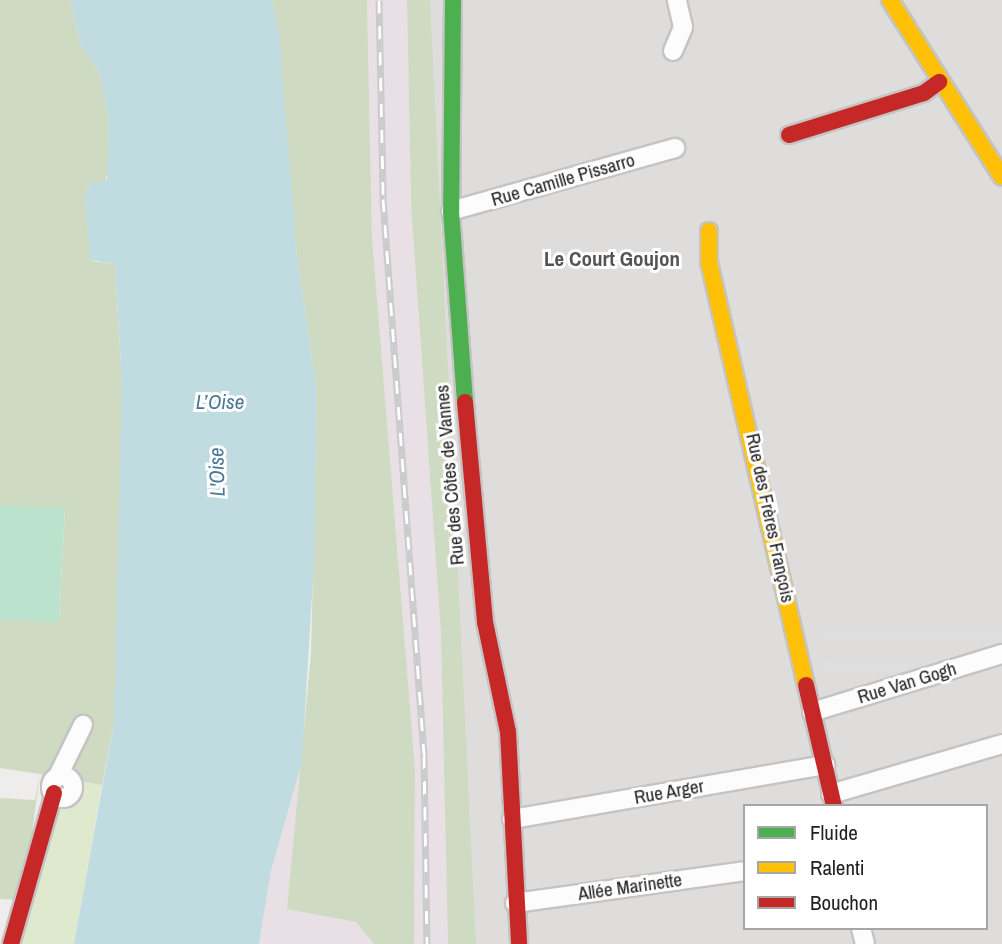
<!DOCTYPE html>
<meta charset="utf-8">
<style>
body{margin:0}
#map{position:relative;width:1002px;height:944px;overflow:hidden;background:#efedeb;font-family:"Archivo Narrow",sans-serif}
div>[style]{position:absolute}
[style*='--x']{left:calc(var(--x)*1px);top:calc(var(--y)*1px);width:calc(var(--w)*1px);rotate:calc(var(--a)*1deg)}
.residential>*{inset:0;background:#dedddc}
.industrial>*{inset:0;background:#e8e0e5}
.grass>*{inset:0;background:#dfe9cd}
.forest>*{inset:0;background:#cedbc2}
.pitch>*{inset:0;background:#bae2cd;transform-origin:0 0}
.parking>*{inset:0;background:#dfdede;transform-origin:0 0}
.water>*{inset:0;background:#c1dce0}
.roads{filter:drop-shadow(2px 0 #c5c4c3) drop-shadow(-2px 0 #c5c4c3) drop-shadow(0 2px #c5c4c3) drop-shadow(0 -2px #c5c4c3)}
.street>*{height:18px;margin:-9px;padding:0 9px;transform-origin:9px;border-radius:9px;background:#fdfcfc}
.street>.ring{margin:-9px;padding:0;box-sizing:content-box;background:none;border:18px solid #fdfcfc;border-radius:50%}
.fast>*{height:16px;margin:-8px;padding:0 8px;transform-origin:8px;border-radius:8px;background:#4caf50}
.slow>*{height:16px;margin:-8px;padding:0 8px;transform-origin:8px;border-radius:8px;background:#ffc107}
.jam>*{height:16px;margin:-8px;padding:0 8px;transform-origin:8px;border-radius:8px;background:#c62828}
.rail>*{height:7px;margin-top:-3.5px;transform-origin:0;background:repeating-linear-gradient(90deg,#fff 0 13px,#cbcbcb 0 26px);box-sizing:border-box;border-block:2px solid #cbcbcb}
span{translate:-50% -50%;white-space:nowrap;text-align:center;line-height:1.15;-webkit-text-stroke:6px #fff;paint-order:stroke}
.street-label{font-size:19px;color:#212121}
.neighbourhood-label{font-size:21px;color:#545454;font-weight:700}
.water-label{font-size:21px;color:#4a7794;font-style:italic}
.legend{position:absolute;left:743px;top:804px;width:245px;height:126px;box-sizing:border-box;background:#fff;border:2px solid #a6a6a6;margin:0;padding:9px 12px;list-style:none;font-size:21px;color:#212121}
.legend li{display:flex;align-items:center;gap:14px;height:35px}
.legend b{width:35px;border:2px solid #a6a6a6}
</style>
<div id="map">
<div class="residential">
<div style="clip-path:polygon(evenodd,407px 0,1002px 0,1002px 944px,448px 944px,441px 634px,407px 0,745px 806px,986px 806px,986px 928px,745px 928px,745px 806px)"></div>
</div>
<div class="industrial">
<div style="clip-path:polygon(367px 0,407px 0,411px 205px,441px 634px,448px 944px,414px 944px,415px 769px,372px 236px)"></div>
<div style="clip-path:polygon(302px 762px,287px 909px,356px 922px,374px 944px,259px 944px,271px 871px)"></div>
</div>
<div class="grass">
<div style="clip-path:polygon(76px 779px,102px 785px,74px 944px,17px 944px,61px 804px,76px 794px)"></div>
</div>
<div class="forest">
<div style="clip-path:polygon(0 0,71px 0,80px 43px,100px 73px,109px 120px,108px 170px,105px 182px,89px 184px,85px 201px,91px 261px,115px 264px,122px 384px,120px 610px,114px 722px,102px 785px,40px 774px,23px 900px,0 899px,0 798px,35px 800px,40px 774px,0 768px,0 619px,59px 622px,65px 509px,0 505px)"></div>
<div style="clip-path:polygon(272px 0,367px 0,372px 236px,415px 769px,414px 944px,374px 944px,356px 922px,287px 909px,311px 654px,317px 392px,297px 256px)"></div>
<div style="clip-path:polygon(407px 0,430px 0,476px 944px,448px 944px,441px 634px,411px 205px)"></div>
</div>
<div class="pitch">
<div style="left:0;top:505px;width:65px;height:114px;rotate:3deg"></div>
</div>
<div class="parking">
<div style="left:1002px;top:633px;width:12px;height:184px;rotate:90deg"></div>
<div style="left:1002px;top:660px;width:12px;height:177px;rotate:90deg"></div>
<div style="clip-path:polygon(833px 729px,846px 782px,840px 784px,824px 731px)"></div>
</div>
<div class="water">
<div style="clip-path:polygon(71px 0,272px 0,279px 33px,297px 256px,317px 392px,314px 561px,302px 762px,271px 871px,259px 944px,74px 944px,114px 722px,122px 384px,115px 264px,90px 260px,85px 201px,89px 184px,107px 180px,109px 120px,100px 73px,80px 43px)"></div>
</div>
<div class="roads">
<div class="street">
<div style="--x:673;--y:51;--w:26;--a:-67"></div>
<div style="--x:683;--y:27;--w:28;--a:-103"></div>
<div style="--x:451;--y:211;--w:233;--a:-15.7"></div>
<div style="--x:812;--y:712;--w:199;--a:-17"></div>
<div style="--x:58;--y:776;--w:57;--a:-63.9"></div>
<div class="ring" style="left:51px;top:776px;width:4px;height:4px"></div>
<div style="--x:831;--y:794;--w:178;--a:-16.3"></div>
<div style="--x:512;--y:819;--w:318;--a:-9.8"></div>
<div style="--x:515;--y:903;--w:232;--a:-7.9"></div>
<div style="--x:861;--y:928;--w:16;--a:76"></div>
</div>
<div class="fast">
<div style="--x:453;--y:0;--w:211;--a:90.5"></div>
<div style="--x:451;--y:211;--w:192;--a:85.8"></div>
</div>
<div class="slow">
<div style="--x:890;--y:0;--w:209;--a:57.7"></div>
<div style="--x:709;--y:231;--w:31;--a:90"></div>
<div style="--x:709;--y:262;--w:434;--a:77.1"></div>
</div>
<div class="jam">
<div style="--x:789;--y:135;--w:141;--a:-17.3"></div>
<div style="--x:924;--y:93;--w:19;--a:-36"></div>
<div style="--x:465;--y:402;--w:221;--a:84.8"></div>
<div style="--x:485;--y:622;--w:112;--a:78.2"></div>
<div style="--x:508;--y:732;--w:212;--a:87"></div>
<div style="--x:806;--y:685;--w:124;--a:77"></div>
<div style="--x:11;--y:944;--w:157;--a:-74.1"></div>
</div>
</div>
<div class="rail">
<div style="--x:379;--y:0;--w:199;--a:88.8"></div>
<div style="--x:383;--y:199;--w:558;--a:85.78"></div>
<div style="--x:424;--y:755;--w:189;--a:89.1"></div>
</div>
<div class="street-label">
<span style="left:563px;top:180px;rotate:-16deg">Rue Camille Pissarro</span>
<span style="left:450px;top:475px;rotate:-95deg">Rue des Côtes de Vannes</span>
<span style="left:770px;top:518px;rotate:78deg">Rue des Frères François</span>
<span style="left:907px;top:683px;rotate:-17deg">Rue Van Gogh</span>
<span style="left:669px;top:792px;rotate:-10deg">Rue Arger</span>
<span style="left:630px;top:887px;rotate:-8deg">Allée Marinette</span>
</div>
<div class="neighbourhood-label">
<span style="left:612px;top:259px">Le Court Goujon</span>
</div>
<div class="water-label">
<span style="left:220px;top:402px">L’Oise</span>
<span style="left:217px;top:472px;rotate:-92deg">L'Oise</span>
</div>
<ul class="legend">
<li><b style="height:9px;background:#4caf50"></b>Fluide</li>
<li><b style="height:9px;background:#ffc107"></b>Ralenti</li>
<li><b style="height:9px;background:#c62828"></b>Bouchon</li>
</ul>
</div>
